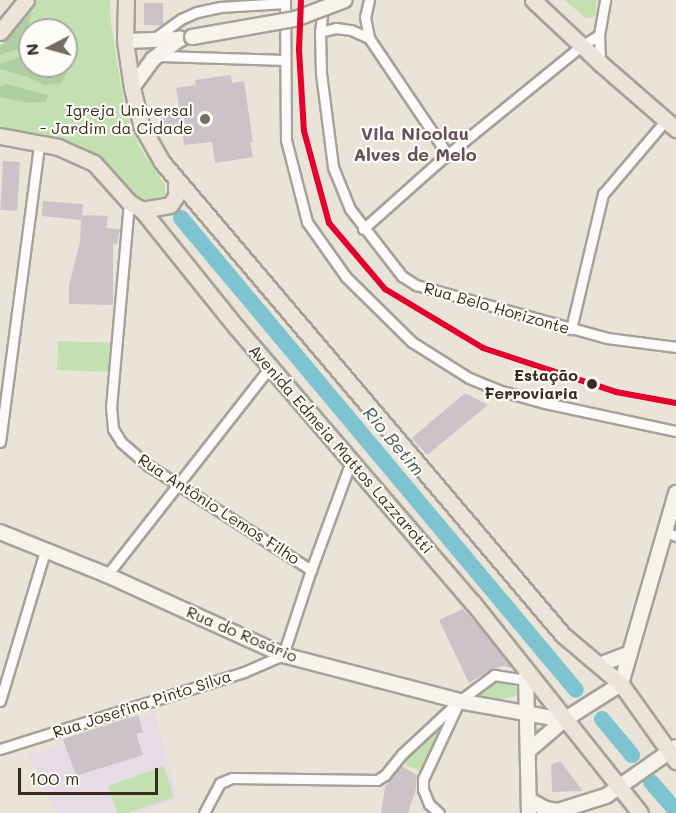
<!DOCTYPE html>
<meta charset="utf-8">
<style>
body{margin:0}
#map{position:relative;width:676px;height:813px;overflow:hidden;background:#eae4d8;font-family:Mali,sans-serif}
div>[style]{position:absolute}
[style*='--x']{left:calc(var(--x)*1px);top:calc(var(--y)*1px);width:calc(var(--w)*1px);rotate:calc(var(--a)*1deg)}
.built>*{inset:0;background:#e7dbe5}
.green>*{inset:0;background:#c2e0b0;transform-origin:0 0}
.forest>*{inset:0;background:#b0cea4}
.river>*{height:16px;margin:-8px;padding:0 8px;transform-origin:8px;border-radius:8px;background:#7dc3d0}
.building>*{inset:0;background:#ccc3c8;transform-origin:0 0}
.roads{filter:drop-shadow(2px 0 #a7a299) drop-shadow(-2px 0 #a7a299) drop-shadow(0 2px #a7a299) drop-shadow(0 -2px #a7a299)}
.street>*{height:9px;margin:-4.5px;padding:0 4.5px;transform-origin:4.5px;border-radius:4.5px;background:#fcfbf9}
.secondary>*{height:14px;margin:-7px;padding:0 7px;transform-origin:7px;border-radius:7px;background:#f6f2ec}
.primary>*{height:15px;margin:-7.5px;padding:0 7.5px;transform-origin:7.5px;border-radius:7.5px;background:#ece3d9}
.bridges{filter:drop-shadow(2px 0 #a7a299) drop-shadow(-2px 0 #a7a299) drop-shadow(0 2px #a7a299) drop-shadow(0 -2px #a7a299)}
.secondary-bridge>*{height:14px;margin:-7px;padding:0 7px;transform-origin:7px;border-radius:7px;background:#f6f2ec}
.rail-1>*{height:6px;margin:-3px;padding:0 3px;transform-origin:3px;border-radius:3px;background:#e4002b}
.dots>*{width:16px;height:16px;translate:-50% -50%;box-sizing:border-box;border:3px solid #fdfcf7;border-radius:50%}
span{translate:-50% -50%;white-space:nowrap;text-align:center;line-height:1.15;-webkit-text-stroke:4.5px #fdfcf7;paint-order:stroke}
.poi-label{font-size:16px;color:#3b2a1e}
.right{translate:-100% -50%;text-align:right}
.street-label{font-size:16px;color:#3b2a1e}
.stop-label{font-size:16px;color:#3b2a1e;font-weight:700}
.neighbourhood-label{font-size:18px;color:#66505a;font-weight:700}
.water-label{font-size:18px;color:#425b5b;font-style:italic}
.north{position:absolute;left:18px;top:18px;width:60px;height:60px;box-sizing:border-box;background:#fdfcf7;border:2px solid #afa8a0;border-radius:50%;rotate:264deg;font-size:16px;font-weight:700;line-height:24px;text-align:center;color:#3b2a1e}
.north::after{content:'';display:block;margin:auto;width:21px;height:27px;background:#786b5f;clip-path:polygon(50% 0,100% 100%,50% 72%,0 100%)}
.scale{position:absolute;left:18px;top:768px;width:140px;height:27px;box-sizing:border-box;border:3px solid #3b2a1e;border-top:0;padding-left:8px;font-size:18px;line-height:21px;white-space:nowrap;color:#3b2a1e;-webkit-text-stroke:4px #fdfcf7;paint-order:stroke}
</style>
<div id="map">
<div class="built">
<div style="clip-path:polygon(155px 713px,178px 798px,140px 813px,56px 813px,29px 755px)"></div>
</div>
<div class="green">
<div style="clip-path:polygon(evenodd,36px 0,110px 0,111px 24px,125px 111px,139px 146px,165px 185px,165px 194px,160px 201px,144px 204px,103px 163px,68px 142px,41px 134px,0 129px,0 45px,36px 0,30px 30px,66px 30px,66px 66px,30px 66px,30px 30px)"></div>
<div style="clip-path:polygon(565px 0,597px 0,595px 17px,585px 18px)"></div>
<div style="left:58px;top:341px;width:52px;height:29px;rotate:2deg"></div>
<div style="clip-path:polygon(504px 681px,514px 685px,520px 691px,515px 696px,492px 701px,469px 700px,493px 684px)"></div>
<div style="clip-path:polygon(445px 721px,420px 771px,403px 763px)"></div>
<div style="clip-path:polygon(164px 766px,174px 797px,128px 813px,117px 813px,108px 786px)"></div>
</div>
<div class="forest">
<div style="clip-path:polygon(32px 12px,21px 48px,0 55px,0 48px)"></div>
<div style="clip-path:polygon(80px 47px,61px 83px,44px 85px,28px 77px,0 69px,0 64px,30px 53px,30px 66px,37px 66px,37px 73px,46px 77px,56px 66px,66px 66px,66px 55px)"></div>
<div style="clip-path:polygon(6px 84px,48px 95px,46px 102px,29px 103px,0 97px,0 87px)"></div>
</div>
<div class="river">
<div style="--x:181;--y:218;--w:615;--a:50.08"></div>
<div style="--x:602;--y:719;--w:47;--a:50.2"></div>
<div style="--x:651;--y:782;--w:38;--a:49"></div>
</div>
<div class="building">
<div style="left:144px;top:3px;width:19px;height:22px"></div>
<div style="clip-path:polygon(231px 75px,232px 83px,244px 81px,253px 142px,250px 142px,253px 157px,215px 163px,212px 142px,184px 145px,182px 129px,162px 132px,158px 109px,179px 106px,176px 88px,196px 85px,195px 80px)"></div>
<div style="left:3px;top:161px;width:17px;height:49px;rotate:3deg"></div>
<div style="clip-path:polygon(43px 201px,83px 204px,82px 218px,82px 215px,108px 216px,106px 228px,120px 229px,117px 244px,113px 244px,113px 305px,69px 304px,69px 285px,80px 242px,81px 220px,42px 216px)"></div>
<div style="clip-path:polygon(465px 393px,488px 405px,427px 455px,412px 438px)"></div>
<div style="clip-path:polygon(463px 609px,484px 632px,512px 668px,504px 666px,492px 669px,469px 683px,439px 620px)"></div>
<div style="clip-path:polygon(138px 715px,143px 732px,136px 734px,143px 755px,76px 776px,63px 739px)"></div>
<div style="clip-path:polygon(560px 761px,583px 791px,552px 792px,551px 765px)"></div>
<div style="clip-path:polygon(401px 766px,417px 775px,416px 789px,408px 813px,381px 813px,385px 787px)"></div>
</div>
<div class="roads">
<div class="street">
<div style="--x:285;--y:0;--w:140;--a:89.6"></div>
<div style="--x:286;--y:140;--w:85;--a:75.6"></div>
<div style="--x:307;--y:222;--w:67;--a:54.7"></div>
<div style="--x:346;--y:277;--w:93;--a:44.6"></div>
<div style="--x:412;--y:342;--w:67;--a:32.3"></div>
<div style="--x:469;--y:378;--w:31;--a:22"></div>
<div style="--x:498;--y:390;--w:49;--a:15.5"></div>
<div style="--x:545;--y:403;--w:134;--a:12.1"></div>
<div style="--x:324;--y:0;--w:32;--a:97"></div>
<div style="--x:320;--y:32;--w:41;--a:88.6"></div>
<div style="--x:321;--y:73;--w:95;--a:82.7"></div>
<div style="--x:333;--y:167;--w:45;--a:68"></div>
<div style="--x:350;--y:209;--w:85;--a:52.2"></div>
<div style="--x:402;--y:276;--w:17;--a:33"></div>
<div style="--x:416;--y:285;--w:198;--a:15.5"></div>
<div style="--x:607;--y:338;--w:70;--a:7.4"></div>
<div style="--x:369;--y:0;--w:17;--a:103"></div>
<div style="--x:365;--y:17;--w:21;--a:79"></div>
<div style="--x:369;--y:38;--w:141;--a:56"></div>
<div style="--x:320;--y:32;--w:16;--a:-14"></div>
<div style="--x:336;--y:28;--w:15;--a:8"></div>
<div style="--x:351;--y:30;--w:20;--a:24"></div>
<div style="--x:155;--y:38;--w:32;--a:-36"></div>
<div style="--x:181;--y:19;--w:17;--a:-24"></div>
<div style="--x:197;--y:12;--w:24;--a:-12"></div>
<div style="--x:220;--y:7;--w:65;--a:-3.5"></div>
<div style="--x:161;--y:56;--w:124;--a:1.8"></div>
<div style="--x:600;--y:63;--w:28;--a:-92"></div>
<div style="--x:599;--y:35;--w:36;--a:-80"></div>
<div style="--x:129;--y:202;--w:205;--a:95"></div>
<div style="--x:111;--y:406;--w:23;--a:85"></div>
<div style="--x:113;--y:429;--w:15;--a:58"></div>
<div style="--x:121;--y:442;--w:37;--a:41"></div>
<div style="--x:149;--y:466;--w:193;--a:32.7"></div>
<div style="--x:363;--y:229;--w:98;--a:-41.7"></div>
<div style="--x:436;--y:164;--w:187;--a:-39.1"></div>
<div style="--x:581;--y:46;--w:21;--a:-31"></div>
<div style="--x:571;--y:329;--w:139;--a:-76.7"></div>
<div style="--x:603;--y:194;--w:97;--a:-49.6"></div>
<div style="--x:0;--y:442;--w:301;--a:-82.5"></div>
<div style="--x:666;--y:532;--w:11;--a:22"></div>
<div style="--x:107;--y:575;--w:264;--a:-51.9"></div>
<div style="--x:0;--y:701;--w:157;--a:-73.3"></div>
<div style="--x:0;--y:749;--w:256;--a:-17.5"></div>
<div style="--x:244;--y:672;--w:43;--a:-23.6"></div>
<div style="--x:283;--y:655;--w:89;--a:-71.8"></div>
<div style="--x:311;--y:570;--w:116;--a:-69.8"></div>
<div style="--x:204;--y:813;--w:34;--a:-62"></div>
<div style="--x:220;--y:783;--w:13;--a:-23"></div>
<div style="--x:232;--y:778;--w:145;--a:0.8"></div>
<div style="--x:377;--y:780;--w:9;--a:-32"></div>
<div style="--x:385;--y:775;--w:27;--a:-51"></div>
<div style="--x:402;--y:754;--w:78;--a:-42.9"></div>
<div style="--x:459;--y:701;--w:44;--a:-36.6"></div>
<div style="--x:494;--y:675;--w:33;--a:9"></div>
<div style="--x:439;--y:813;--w:13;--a:-138"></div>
<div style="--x:429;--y:804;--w:16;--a:-112"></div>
<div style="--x:423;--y:789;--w:10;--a:-90"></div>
<div style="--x:423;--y:779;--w:81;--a:-65"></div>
</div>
<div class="secondary">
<div style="--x:125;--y:41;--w:56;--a:-2"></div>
<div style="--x:132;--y:88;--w:36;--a:-54"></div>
<div style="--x:153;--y:59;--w:34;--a:-37"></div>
<div style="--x:0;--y:532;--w:115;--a:21.9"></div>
<div style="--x:107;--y:575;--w:193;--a:24.4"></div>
<div style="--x:283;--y:655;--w:182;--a:14.6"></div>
<div style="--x:459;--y:701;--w:107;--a:10.3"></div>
<div style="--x:599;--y:665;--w:33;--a:-21"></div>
<div style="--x:526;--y:672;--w:141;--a:88.8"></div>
<div style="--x:528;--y:751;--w:48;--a:-40.7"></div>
<div style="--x:564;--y:720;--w:67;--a:-32.3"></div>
<div style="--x:621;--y:684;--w:199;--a:-73.9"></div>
<div style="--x:529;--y:800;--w:19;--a:28"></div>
<div style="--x:546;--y:809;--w:12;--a:9"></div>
<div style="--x:558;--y:811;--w:50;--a:-17.4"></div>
<div style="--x:606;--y:796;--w:85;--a:-35"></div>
</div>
<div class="primary">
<div style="--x:126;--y:0;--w:41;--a:91.4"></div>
<div style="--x:125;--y:41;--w:48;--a:81.5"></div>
<div style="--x:132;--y:88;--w:38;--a:76"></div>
<div style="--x:141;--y:125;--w:43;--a:60.4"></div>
<div style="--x:162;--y:162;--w:620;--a:49.71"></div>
<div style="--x:563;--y:635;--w:76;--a:40.2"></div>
<div style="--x:621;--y:684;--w:95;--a:54.5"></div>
<div style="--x:533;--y:0;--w:92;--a:43.2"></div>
<div style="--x:600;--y:63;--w:101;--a:41"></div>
<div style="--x:0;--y:32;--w:41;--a:-50.9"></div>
<div style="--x:0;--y:136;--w:59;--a:10.7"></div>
<div style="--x:58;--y:147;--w:39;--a:24"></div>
<div style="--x:94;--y:163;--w:52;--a:48.1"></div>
<div style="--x:129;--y:202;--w:15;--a:32"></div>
<div style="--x:142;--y:210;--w:151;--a:51.2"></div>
<div style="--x:237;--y:328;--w:362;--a:49.4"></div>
<div style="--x:473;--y:603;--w:268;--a:51.5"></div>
<div style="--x:142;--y:210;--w:28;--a:-10"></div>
<div style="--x:170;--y:205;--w:11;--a:-56"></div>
<div style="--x:176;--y:196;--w:16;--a:-90"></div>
</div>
</div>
<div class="bridges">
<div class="secondary-bridge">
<div style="--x:192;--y:37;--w:105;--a:-9.9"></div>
<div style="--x:295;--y:19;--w:53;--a:-20.8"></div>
</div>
</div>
<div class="rail-1">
<div style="--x:301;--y:0;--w:50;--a:92.3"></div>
<div style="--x:299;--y:50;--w:81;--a:86.5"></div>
<div style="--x:304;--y:131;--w:95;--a:74.8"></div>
<div style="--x:329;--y:223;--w:87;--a:49.7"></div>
<div style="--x:385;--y:289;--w:114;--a:31"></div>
<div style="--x:483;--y:348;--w:140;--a:18.3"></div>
<div style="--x:616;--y:392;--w:61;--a:10.4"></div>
</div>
<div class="dots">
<div style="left:205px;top:119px;background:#786b5f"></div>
<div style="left:592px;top:384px;background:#3b2a1e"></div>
</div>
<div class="poi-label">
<span class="right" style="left:193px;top:119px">Igreja Universal<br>- Jardim da Cidade</span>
</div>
<div class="street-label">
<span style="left:497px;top:308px;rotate:16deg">Rua Belo Horizonte</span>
<span style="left:341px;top:449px;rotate:49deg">Avenida Edmeia Mattos Lazzarotti</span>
<span style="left:219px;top:509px;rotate:33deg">Rua Antônio Lemos Filho</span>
<span style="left:242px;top:634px;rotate:23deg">Rua do Rosário</span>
<span style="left:142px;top:704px;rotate:-18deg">Rua Josefina Pinto Silva</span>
</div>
<div class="stop-label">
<span class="right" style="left:578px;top:384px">Estação<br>Ferroviaria</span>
</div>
<div class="neighbourhood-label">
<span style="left:415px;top:144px">Vila Nicolau<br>Alves de Melo</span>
</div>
<div class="water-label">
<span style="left:394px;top:441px;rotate:50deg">Rio Betim</span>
</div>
<div class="north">N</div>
<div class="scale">100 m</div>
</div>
